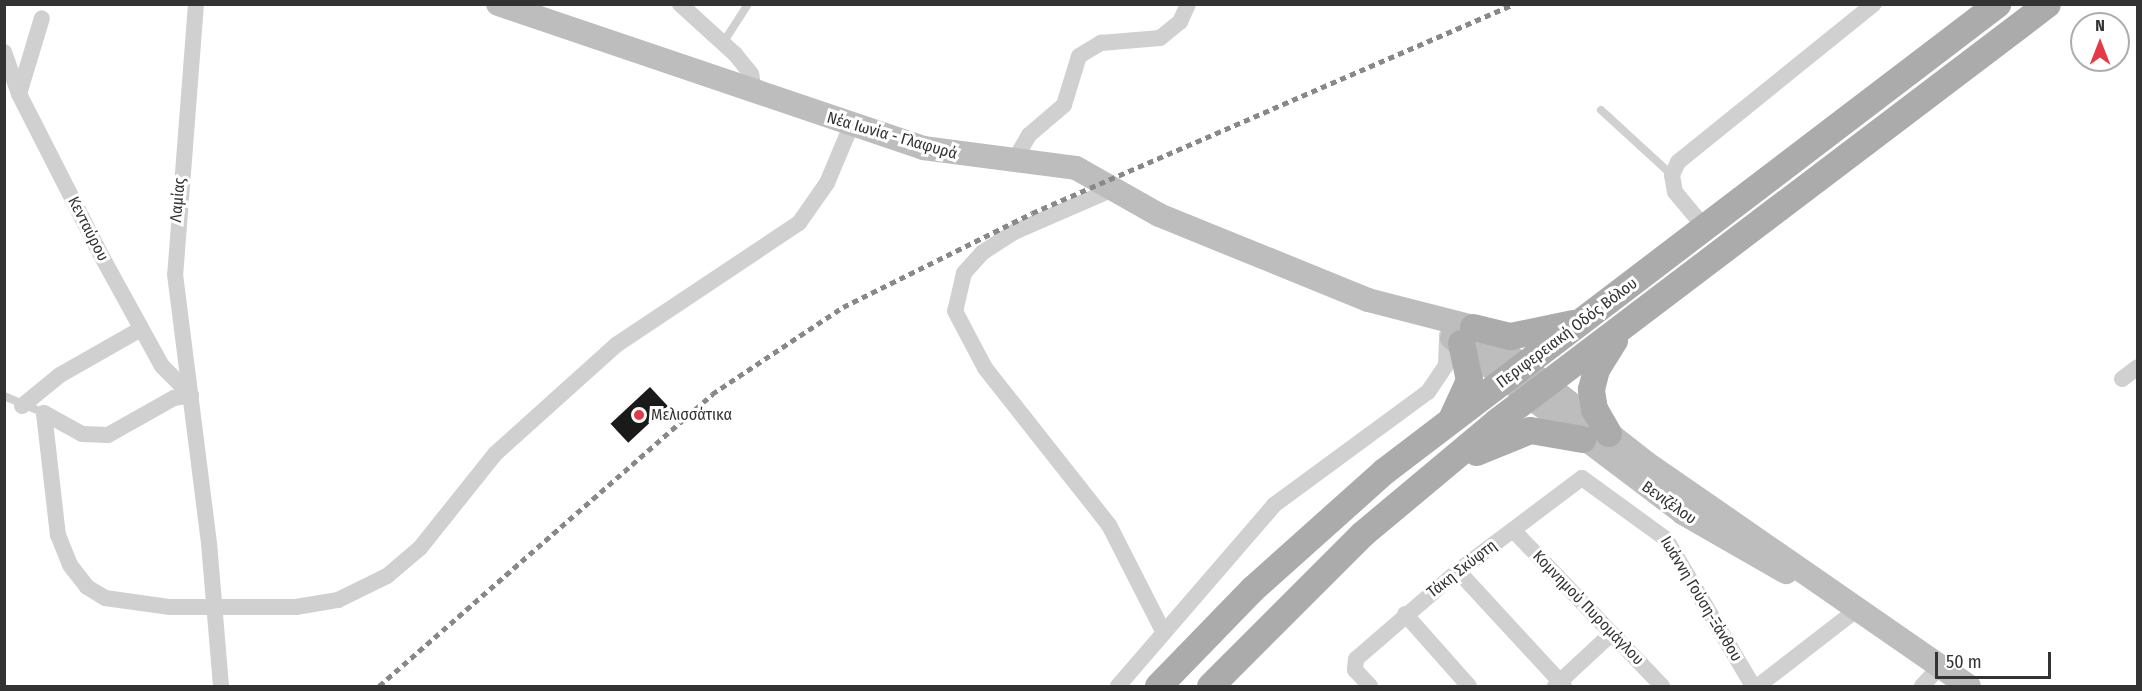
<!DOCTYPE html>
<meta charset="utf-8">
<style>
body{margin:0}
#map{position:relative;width:2142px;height:691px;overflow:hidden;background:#fff;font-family:"Fira Sans Condensed",sans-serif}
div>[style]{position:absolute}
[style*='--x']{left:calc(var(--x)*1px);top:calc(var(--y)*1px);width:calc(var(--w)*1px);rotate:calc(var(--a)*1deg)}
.building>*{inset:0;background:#1a1a1a;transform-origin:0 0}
.service>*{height:8px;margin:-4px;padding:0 4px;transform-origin:4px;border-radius:4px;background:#d0d0d0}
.minor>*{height:16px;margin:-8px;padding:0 8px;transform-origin:8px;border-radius:8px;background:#d0d0d0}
.secondary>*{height:24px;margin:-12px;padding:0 12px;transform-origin:12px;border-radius:12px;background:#bdbdbd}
.primary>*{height:27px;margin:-13.5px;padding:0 13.5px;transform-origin:13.5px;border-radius:13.5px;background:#ababab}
.rail>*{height:4.5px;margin-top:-2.25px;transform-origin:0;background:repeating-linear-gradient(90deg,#888 0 6px,transparent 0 10.5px)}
.dots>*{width:16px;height:16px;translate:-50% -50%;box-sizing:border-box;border:3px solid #fff;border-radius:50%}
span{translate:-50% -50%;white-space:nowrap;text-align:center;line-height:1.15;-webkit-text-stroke:6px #fff;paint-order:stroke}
.street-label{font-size:16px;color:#333}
.poi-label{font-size:16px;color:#333}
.left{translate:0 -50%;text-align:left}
.frame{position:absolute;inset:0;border:6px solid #333;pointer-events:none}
.north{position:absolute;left:2070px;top:12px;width:60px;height:60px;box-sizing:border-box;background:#fff;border:2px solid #adadad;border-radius:50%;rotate:0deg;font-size:16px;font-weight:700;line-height:24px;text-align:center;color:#333}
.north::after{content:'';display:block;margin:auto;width:21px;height:27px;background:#e63946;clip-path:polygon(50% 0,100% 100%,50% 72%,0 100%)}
.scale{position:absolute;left:1935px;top:652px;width:116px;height:27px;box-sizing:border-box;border:3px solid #333;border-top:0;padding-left:8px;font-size:18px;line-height:21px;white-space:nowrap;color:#333;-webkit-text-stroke:4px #fff;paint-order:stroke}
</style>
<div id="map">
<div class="building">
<div style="left:650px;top:387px;width:26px;height:54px;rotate:47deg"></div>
</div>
<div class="service">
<div style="--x:723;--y:43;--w:46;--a:-57.3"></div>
<div style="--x:1601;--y:110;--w:96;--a:42.5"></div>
<div style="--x:4;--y:396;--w:43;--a:23"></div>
</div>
<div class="minor">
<div style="--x:196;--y:4;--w:271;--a:94.4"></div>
<div style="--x:175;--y:274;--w:271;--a:82.8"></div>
<div style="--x:209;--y:543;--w:144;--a:85.2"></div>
<div style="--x:680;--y:4;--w:74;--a:42.3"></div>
<div style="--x:735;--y:54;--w:26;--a:51"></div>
<div style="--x:751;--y:74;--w:21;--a:79"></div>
<div style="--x:4;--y:52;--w:45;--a:70.3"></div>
<div style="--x:19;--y:94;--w:183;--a:63"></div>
<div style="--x:102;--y:257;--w:124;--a:61.2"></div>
<div style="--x:162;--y:366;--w:41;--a:45"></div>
<div style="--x:19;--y:94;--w:79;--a:-73.2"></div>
<div style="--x:1014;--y:161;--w:30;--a:-60"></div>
<div style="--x:1029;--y:135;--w:46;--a:-40.6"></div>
<div style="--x:1064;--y:105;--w:51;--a:-73"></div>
<div style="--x:1079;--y:56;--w:26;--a:-31"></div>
<div style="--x:1101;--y:43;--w:59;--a:-4.8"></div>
<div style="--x:1160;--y:38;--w:26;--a:-39"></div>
<div style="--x:1180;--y:22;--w:20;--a:-66"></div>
<div style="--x:1111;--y:190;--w:106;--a:156.6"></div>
<div style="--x:1014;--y:232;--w:38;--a:147"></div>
<div style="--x:982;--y:253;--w:27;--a:132"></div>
<div style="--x:964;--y:273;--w:39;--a:103"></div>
<div style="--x:955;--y:311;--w:64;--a:62.2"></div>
<div style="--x:985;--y:368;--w:200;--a:51.7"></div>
<div style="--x:1109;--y:525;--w:119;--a:63"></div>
<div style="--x:1705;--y:228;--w:47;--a:-129.8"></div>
<div style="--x:1675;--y:192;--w:17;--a:-100"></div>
<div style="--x:1672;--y:175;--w:14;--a:-65"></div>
<div style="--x:1678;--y:162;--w:252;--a:-38.9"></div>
<div style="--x:2122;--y:379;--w:20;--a:-37"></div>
<div style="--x:22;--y:406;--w:49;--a:-39.2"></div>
<div style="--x:60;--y:375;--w:93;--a:-29.6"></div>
<div style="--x:44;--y:413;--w:123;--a:83.5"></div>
<div style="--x:58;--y:535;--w:32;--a:68"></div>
<div style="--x:70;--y:565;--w:28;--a:52"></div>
<div style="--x:87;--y:587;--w:21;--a:31"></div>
<div style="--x:105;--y:598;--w:66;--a:7.9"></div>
<div style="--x:170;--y:607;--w:126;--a:0"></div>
<div style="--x:296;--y:607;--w:43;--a:-9.5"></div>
<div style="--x:338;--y:600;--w:55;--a:-26.1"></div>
<div style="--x:387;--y:576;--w:43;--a:-40.3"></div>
<div style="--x:420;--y:548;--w:120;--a:-51.4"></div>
<div style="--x:495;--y:454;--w:163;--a:-42"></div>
<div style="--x:616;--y:345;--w:220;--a:-33.7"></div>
<div style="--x:799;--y:223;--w:49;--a:-55"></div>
<div style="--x:827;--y:183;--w:62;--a:-67.2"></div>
<div style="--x:44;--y:413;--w:43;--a:28.9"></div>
<div style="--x:82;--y:434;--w:26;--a:2"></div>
<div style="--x:108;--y:435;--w:76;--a:-29.3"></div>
<div style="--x:174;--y:398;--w:17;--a:-10"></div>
<div style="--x:1513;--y:530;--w:216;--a:46.3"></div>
<div style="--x:1458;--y:571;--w:156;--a:47.3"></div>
<div style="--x:1405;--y:614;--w:96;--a:48.4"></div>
<div style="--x:1118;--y:686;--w:239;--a:-49.2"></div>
<div style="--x:1274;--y:505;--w:191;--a:-36.3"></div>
<div style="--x:1428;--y:392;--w:32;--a:-56"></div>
<div style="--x:1446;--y:365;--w:30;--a:-88"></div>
<div style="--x:1370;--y:686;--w:22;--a:-133"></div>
<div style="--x:1355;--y:670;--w:11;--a:-85"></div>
<div style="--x:1356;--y:659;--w:135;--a:-40.8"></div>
<div style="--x:1458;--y:571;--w:155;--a:-36.9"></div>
<div style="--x:1582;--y:478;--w:104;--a:36"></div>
<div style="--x:1666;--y:539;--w:171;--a:59.4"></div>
<div style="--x:1555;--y:686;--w:76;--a:-42.9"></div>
<div style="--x:1758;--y:686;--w:123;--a:-37.7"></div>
<div style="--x:1922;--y:686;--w:26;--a:-47"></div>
</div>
<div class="secondary">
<div style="--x:498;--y:4;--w:449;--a:18.7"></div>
<div style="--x:923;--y:148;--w:154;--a:7.4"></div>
<div style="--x:1076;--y:168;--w:95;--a:29.5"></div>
<div style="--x:1159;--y:215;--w:226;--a:22.1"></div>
<div style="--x:1368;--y:300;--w:108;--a:14.4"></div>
<div style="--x:1473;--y:327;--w:219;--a:38.1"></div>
<div style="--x:1645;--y:462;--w:394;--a:34.7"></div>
<div style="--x:1452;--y:338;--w:290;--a:37.1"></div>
<div style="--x:1683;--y:513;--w:119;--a:29.8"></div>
</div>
<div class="primary">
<div style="--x:1473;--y:327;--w:38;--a:14"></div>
<div style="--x:1510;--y:336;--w:64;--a:-11.7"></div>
<div style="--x:1452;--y:417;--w:41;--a:-65.3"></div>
<div style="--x:1469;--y:380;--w:38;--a:-102"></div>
<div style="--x:1608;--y:433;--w:28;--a:-120"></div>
<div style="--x:1594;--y:409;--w:20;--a:-99"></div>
<div style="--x:1591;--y:389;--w:21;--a:-76"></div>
<div style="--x:1596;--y:369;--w:34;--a:-58"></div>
<div style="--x:1476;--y:452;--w:58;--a:-22.2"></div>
<div style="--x:1530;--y:430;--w:53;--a:9.8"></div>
<div style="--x:1158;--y:686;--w:135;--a:-45.9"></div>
<div style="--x:1252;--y:589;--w:177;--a:-41.8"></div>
<div style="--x:1384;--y:471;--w:771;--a:-37.3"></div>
<div style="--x:1210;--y:686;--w:215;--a:-45"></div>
<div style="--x:1362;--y:534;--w:176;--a:-39.9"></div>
<div style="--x:1497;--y:421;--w:690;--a:-37.17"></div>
</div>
<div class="rail">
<div style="--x:379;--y:686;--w:443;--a:-41.2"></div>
<div style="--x:712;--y:394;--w:157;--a:-33.6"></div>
<div style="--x:843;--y:307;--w:211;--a:-26.4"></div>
<div style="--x:1032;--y:213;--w:525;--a:-23.44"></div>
</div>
<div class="dots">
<div style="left:639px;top:415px;background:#e63946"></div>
</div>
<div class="street-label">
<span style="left:892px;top:136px;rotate:16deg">Νέα Ιωνία - Γλαφυρά</span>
<span style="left:178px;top:200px;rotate:-85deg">Λαμίας</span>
<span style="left:88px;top:229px;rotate:63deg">Κενταύρου</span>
<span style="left:1567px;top:333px;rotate:-37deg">Περιφερειακή Οδός Βόλου</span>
<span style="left:1669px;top:503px;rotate:35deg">Βενιζέλου</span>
<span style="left:1462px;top:569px;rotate:-38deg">Τάκη Σκύφτη</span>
<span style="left:1701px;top:599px;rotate:59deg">Ιωάννη Γούση-Ξάνθου</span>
<span style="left:1588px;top:608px;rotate:46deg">Κομνημού Πυρομάγλου</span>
</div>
<div class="poi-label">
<span class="left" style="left:651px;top:415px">Μελισσάτικα</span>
</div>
<div class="frame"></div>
<div class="north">N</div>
<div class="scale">50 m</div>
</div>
